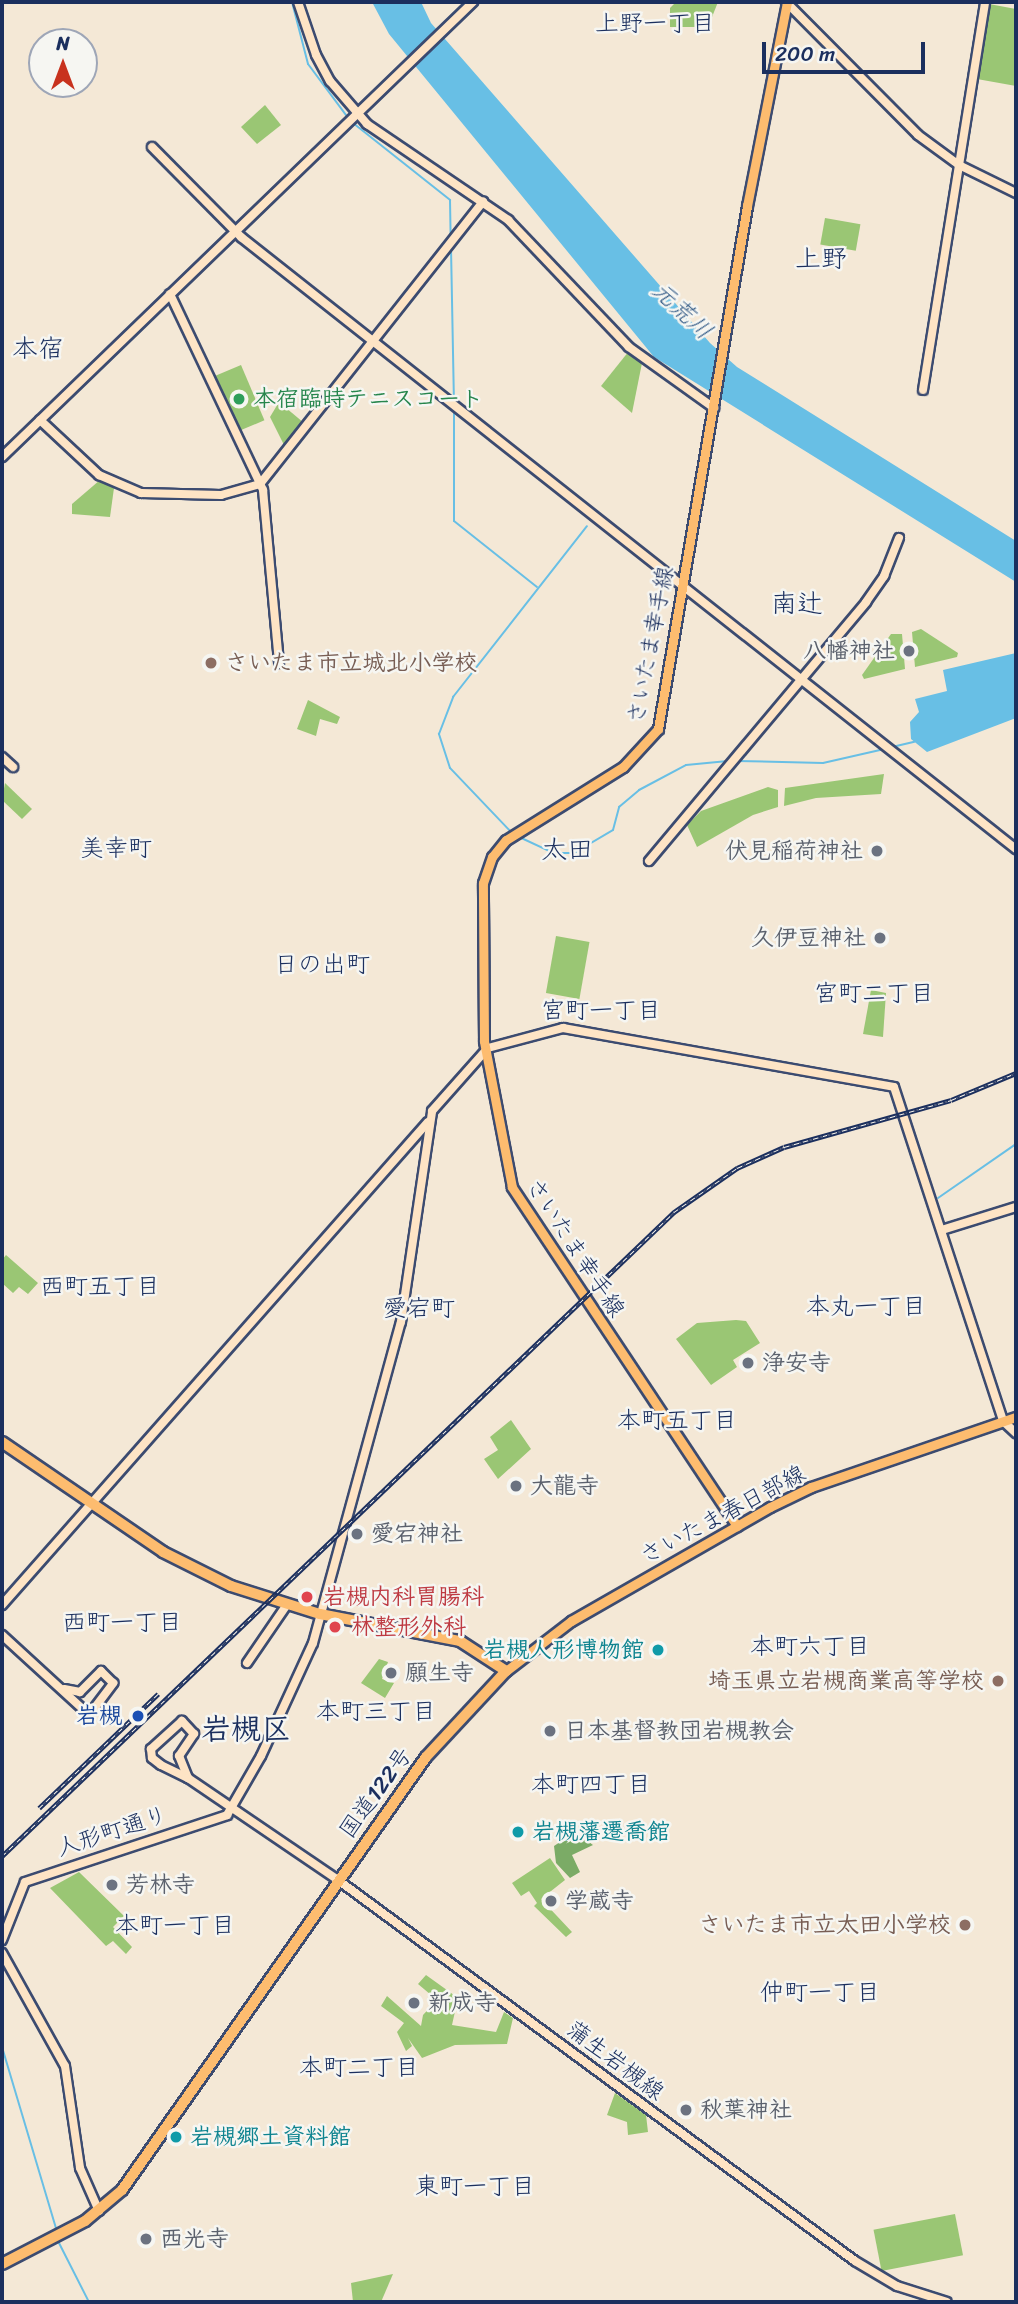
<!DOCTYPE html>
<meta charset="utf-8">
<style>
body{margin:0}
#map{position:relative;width:1018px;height:2304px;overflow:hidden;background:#f4e8d6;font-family:Sriracha,"Klee One",sans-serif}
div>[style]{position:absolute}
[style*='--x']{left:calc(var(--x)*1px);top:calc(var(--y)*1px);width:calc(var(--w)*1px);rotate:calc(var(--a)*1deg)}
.green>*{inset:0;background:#9ac674;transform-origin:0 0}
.forest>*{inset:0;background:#7bab66}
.water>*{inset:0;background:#68bfe5}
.stream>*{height:2px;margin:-1px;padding:0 1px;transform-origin:1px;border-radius:1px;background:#68bfe5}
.roads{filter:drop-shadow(2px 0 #3c4b70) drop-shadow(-2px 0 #3c4b70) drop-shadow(0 2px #3c4b70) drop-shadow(0 -2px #3c4b70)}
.secondary>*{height:8px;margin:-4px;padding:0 4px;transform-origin:4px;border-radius:4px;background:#fee4c5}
.primary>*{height:9px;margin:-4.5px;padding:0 4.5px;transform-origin:4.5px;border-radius:4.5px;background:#fdbc6f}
.highway>*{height:10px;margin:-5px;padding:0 5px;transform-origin:5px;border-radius:5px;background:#fdbc6f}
.rail>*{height:4.5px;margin-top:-2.25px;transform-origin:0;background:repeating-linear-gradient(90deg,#f6f6f2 0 5px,#1b2f5e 0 10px);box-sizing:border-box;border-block:2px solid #1b2f5e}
.dots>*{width:19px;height:19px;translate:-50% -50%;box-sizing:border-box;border:4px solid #f6f6f2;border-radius:50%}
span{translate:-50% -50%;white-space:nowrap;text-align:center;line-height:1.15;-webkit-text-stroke:5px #f6f6f2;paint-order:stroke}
.leisure-label{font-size:23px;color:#27864d;font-weight:700}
.left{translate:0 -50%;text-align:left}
.street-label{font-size:23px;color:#1b2f5e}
.worship-label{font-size:23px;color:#5b616d;font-weight:700}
.right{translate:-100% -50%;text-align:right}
.education-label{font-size:23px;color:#785e54;font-weight:700}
.health-label{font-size:23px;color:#be3a42;font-weight:700}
.culture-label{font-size:23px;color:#0d838f;font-weight:700}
.transit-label{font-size:23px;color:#164399;font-weight:700}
.neighbourhood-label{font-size:24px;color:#1b2f5e}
.water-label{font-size:24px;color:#325a86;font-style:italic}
.quarter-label{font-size:26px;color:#1b2f5e}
.district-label{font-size:30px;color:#1b2f5e;font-weight:700}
.frame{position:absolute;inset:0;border:4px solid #1b2f5e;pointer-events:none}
.north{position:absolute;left:28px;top:28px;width:70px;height:70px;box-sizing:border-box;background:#f6f6f2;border:2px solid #9ea6b7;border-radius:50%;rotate:0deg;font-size:19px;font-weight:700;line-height:28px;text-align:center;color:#1b2f5e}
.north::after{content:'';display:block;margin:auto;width:24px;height:32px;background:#c8321e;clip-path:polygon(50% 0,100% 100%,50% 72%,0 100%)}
.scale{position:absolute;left:762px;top:42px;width:163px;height:32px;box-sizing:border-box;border:4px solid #1b2f5e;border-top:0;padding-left:9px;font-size:21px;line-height:24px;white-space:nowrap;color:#1b2f5e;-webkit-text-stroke:5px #f6f6f2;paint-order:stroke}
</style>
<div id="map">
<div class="green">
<div style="clip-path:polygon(676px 2px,718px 2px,708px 27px,670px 27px,670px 8px)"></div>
<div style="clip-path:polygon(989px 4px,1016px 9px,1016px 86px,977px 79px)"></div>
<div style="clip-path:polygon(265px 105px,281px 125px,257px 144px,241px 127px)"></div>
<div style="left:825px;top:218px;width:36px;height:27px;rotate:10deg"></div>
<div style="clip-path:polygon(629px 351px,642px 363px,632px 413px,601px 386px)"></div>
<div style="left:241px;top:365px;width:60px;height:31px;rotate:67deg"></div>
<div style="clip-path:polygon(279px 402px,304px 423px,285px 447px,270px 417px)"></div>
<div style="clip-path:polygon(100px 480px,114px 488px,110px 517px,72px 514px,72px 504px)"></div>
<div style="clip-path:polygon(921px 629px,958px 653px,957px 657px,915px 667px,912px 632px)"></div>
<div style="clip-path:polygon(891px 634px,902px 634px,905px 669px,864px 679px,862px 675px)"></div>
<div style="clip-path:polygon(308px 700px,340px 717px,337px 724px,320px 719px,316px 736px,297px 729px)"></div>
<div style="clip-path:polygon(884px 774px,881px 794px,816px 798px,784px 806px,785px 788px)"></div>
<div style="clip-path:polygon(5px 783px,32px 809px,22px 819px,2px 800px)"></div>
<div style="clip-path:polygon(768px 787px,778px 790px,778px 807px,753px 815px,697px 847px,687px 825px,701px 811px)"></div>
<div style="left:556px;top:936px;width:34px;height:58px;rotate:10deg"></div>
<div style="clip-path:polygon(871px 990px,886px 993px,883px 1037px,863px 1034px)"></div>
<div style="clip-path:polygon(6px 1255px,38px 1283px,28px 1294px,19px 1287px,13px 1293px,2px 1283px,2px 1260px)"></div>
<div style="clip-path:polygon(736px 1320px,746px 1321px,760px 1343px,733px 1360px,737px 1367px,711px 1385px,676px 1339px,697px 1323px)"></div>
<div style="clip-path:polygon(511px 1420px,531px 1449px,498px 1479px,484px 1459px,498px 1450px,490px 1437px)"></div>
<div style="clip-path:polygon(379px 1659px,388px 1662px,382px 1679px,394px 1683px,385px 1698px,361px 1683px)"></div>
<div style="clip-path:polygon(550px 1858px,565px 1880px,541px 1899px,572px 1932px,566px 1937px,534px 1906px,537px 1903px,529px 1891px,521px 1896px,512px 1883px)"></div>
<div style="clip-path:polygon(79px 1872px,124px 1916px,113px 1927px,132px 1947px,126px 1954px,113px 1941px,106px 1946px,50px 1888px)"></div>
<div style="clip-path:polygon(426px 1975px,458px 1998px,452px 2025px,496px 2032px,504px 2012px,513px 2018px,507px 2044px,455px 2045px,422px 2058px,408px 2038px,412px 2046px,406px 2051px,397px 2032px,404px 2023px,381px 2006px,387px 1996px,421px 2026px,423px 2015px,437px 2000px,418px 1984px)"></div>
<div style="clip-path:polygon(615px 2093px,646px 2115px,648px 2132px,628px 2135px,627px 2122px,607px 2115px)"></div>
<div style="left:955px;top:2214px;width:42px;height:83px;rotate:79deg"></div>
<div style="clip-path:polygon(393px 2274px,381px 2302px,353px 2302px,351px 2283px)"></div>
</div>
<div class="forest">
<div style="clip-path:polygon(575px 1832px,593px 1845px,572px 1855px,580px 1872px,570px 1878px,556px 1863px,554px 1846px)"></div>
</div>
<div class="water">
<div style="clip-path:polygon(372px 2px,421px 2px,431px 23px,710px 343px,737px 367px,1016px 541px,1016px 582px,654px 357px,389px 34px)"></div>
<div style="clip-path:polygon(1016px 653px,1016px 718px,927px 752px,911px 739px,910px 722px,919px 712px,915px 699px,947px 691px,943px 670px)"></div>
</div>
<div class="stream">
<div style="--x:292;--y:2;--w:64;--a:75.5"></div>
<div style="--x:308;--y:64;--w:69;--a:53.3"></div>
<div style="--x:353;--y:123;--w:124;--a:38.4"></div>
<div style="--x:450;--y:200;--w:39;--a:89"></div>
<div style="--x:451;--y:248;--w:151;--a:88.9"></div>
<div style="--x:454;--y:409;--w:112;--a:90"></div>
<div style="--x:454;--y:521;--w:106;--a:38.5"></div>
<div style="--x:892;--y:747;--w:23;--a:-13"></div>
<div style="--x:737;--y:761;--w:86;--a:1.3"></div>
<div style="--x:823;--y:763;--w:63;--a:-12.9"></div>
<div style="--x:512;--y:833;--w:90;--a:-133.6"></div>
<div style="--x:450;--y:768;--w:36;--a:-108"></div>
<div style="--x:439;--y:734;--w:40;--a:-69"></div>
<div style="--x:453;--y:697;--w:217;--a:-51.9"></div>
<div style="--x:517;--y:836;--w:40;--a:25"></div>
<div style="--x:553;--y:853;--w:21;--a:0"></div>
<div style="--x:574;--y:853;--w:45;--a:-30.5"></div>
<div style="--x:613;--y:830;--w:24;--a:-75"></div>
<div style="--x:619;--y:807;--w:26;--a:-40"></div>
<div style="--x:639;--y:790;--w:53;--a:-28"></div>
<div style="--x:686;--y:765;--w:42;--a:-5.4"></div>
<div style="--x:938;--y:1198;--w:95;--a:-34.7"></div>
<div style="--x:2;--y:2047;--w:193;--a:73.4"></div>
<div style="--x:58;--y:2241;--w:68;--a:63.1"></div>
</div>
<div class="roads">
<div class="secondary">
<div style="--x:298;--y:2;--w:56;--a:71.2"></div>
<div style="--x:316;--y:55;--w:30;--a:62"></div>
<div style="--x:330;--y:81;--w:57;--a:49.3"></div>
<div style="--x:367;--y:124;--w:171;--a:34.2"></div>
<div style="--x:508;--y:220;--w:175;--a:46.4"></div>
<div style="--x:629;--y:347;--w:105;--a:35.7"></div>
<div style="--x:786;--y:2;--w:187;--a:45.2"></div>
<div style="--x:918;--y:135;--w:51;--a:36.2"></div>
<div style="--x:959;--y:165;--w:64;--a:26.2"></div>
<div style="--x:152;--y:147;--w:127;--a:45.3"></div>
<div style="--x:241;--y:237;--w:988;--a:38.3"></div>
<div style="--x:170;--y:294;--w:217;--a:64.6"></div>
<div style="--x:263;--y:490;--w:174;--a:84.7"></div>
<div style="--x:923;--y:390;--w:393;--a:-80.9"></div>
<div style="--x:40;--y:420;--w:81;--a:43"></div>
<div style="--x:99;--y:475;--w:46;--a:23.2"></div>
<div style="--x:141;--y:493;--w:80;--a:1.4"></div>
<div style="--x:221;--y:495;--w:41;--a:-15.8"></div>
<div style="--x:260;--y:484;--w:360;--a:-51.7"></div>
<div style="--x:2;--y:457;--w:655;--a:-44.01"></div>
<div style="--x:2;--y:757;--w:15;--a:42"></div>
<div style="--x:649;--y:861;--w:338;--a:-50"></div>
<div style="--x:866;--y:602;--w:32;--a:-55"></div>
<div style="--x:884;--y:576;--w:41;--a:-68.5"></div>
<div style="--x:942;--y:1230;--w:77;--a:-17.3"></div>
<div style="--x:2;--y:1605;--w:644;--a:-48.59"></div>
<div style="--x:2;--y:1635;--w:113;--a:42.5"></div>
<div style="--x:85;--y:1711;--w:8;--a:-7"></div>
<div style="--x:93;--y:1710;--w:34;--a:-53"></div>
<div style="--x:113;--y:1683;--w:17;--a:-135"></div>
<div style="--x:101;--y:1671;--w:30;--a:135"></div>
<div style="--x:80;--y:1692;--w:16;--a:-169"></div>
<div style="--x:247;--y:1663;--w:69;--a:-55.6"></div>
<div style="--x:188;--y:1778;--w:24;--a:-112"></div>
<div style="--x:179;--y:1756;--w:27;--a:-56"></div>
<div style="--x:194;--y:1734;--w:18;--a:-133"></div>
<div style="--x:182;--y:1721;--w:42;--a:137.9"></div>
<div style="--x:151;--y:1749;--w:9;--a:84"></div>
<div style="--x:152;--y:1758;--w:11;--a:38"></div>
<div style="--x:161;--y:1765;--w:30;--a:26"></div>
<div style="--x:188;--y:1778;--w:181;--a:34.2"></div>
<div style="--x:338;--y:1880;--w:642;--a:36.39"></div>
<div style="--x:855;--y:2261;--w:49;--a:30.8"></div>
<div style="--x:897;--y:2286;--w:52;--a:17.7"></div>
<div style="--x:2;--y:1940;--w:62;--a:-68.4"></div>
<div style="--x:25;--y:1882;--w:213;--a:-18.3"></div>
<div style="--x:227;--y:1815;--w:68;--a:-60"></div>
<div style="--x:261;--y:1756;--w:124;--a:-65.3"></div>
<div style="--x:313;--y:1643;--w:333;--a:-74.7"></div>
<div style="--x:401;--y:1322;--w:213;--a:-81.6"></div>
<div style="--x:432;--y:1111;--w:84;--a:-48.4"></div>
<div style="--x:488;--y:1048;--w:78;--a:-14.9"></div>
<div style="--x:563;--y:1028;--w:336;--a:10.1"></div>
<div style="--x:894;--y:1087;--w:351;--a:71.9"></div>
<div style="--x:1003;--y:1421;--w:18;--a:43"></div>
<div style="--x:2;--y:1953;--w:129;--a:60.9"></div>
<div style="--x:65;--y:2066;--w:103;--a:81.6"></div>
<div style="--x:80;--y:2168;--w:47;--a:66.2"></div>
</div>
<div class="primary">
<div style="--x:737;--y:1526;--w:407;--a:-123.6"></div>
<div style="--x:512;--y:1187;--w:149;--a:-100.9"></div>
<div style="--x:484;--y:1041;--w:158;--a:-90.4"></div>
<div style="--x:483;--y:883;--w:28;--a:-71"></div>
<div style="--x:492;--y:857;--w:22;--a:-51"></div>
<div style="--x:506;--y:840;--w:138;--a:-32"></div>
<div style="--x:623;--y:767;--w:52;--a:-47.4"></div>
<div style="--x:658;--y:729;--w:531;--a:-80.34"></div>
<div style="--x:747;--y:206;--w:208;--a:-78.9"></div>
<div style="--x:506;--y:1671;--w:82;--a:-37.6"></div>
<div style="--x:571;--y:1621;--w:229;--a:-29.8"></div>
<div style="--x:770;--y:1507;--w:46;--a:-26"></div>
<div style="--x:811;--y:1487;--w:217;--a:-18.9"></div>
</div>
<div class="highway">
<div style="--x:2;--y:1442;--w:195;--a:34.3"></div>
<div style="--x:163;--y:1552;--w:76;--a:26.6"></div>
<div style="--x:231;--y:1586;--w:93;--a:17.5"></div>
<div style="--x:320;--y:1614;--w:143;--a:10.9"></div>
<div style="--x:460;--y:1641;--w:55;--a:33.1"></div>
<div style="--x:506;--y:1671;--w:117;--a:132.9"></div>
<div style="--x:426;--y:1757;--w:529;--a:125.07"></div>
<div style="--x:122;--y:2190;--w:48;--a:140"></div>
<div style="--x:85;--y:2221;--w:93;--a:152.6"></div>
</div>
</div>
<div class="rail">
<div style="--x:39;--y:1808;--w:165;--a:-43.8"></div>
<div style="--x:2;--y:1856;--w:931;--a:-43.78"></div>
<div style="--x:674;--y:1212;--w:77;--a:-34.9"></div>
<div style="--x:737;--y:1168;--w:51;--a:-24.1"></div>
<div style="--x:784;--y:1147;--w:173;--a:-15.7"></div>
<div style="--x:951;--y:1100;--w:70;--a:-22.6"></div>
</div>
<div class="dots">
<div style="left:239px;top:399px;background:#2e9e5b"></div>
<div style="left:909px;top:651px;background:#6b7280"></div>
<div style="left:211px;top:663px;background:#8d6e63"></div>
<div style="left:877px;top:851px;background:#6b7280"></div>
<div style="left:880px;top:938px;background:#6b7280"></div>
<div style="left:748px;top:1363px;background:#6b7280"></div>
<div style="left:516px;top:1486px;background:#6b7280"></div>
<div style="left:357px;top:1534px;background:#6b7280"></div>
<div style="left:307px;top:1597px;background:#e0444e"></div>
<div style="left:335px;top:1627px;background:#e0444e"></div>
<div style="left:658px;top:1650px;background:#0f9aa8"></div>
<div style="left:391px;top:1673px;background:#6b7280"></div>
<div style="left:998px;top:1681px;background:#8d6e63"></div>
<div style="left:138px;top:1716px;background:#1a4fb4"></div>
<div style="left:550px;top:1731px;background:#6b7280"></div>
<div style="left:518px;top:1832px;background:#0f9aa8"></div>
<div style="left:112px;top:1885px;background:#6b7280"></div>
<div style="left:551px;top:1901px;background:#6b7280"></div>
<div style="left:965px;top:1925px;background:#8d6e63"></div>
<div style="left:414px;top:2003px;background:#6b7280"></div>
<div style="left:686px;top:2110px;background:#6b7280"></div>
<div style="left:176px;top:2137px;background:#0f9aa8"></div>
<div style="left:146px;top:2239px;background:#6b7280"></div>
</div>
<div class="leisure-label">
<span class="left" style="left:253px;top:399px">本宿臨時テニスコート</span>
</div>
<div class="street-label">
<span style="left:651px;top:645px;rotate:-79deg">さいたま幸手線</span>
<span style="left:575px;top:1248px;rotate:57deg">さいたま幸手線</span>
<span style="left:723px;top:1515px;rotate:-28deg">さいたま春日部線</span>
<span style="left:376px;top:1793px;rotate:-54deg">国道122号</span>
<span style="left:112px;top:1832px;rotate:-18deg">人形町通り</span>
<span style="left:615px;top:2061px;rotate:37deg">蒲生岩槻線</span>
</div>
<div class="worship-label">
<span class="right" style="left:895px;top:651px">八幡神社</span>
<span class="right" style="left:863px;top:851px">伏見稲荷神社</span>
<span class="right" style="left:866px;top:938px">久伊豆神社</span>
<span class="left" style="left:762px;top:1363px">浄安寺</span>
<span class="left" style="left:530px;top:1486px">大龍寺</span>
<span class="left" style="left:371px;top:1534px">愛宕神社</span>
<span class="left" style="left:405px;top:1673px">願生寺</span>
<span class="left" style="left:564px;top:1731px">日本基督教団岩槻教会</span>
<span class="left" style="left:126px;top:1885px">芳林寺</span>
<span class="left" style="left:565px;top:1901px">学蔵寺</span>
<span class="left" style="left:428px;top:2003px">新成寺</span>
<span class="left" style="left:700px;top:2110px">秋葉神社</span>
<span class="left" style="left:160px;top:2239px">西光寺</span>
</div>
<div class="education-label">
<span class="left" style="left:225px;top:663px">さいたま市立城北小学校</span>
<span class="right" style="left:984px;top:1681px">埼玉県立岩槻商業高等学校</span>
<span class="right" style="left:951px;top:1925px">さいたま市立太田小学校</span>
</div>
<div class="health-label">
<span class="left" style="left:323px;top:1597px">岩槻内科胃腸科</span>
<span class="left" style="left:351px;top:1627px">林整形外科</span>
</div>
<div class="culture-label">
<span class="right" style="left:644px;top:1650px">岩槻人形博物館</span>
<span class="left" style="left:532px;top:1832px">岩槻藩遷喬館</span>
<span class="left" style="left:190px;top:2137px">岩槻郷土資料館</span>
</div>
<div class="transit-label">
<span class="right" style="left:122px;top:1716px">岩槻</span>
</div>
<div class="neighbourhood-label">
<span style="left:655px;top:24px">上野一丁目</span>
<span style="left:116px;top:849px">美幸町</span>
<span style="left:322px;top:965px">日の出町</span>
<span style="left:874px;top:994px">宮町二丁目</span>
<span style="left:601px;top:1011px">宮町一丁目</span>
<span style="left:100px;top:1287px">西町五丁目</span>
<span style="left:866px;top:1307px">本丸一丁目</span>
<span style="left:419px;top:1309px">愛宕町</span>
<span style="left:677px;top:1421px">本町五丁目</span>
<span style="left:122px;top:1623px">西町一丁目</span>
<span style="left:810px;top:1647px">本町六丁目</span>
<span style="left:376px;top:1712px">本町三丁目</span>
<span style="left:591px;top:1785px">本町四丁目</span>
<span style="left:175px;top:1926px">本町一丁目</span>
<span style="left:820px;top:1993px">仲町一丁目</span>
<span style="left:359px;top:2068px">本町二丁目</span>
<span style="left:475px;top:2187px">東町一丁目</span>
</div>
<div class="water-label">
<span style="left:682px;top:311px;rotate:43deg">元荒川</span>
</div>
<div class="quarter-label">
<span style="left:821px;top:259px">上野</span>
<span style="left:38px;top:349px">本宿</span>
<span style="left:797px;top:604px">南辻</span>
<span style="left:567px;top:850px">太田</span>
</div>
<div class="district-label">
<span style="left:246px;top:1729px">岩槻区</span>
</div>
<div class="frame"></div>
<div class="north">N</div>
<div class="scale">200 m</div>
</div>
